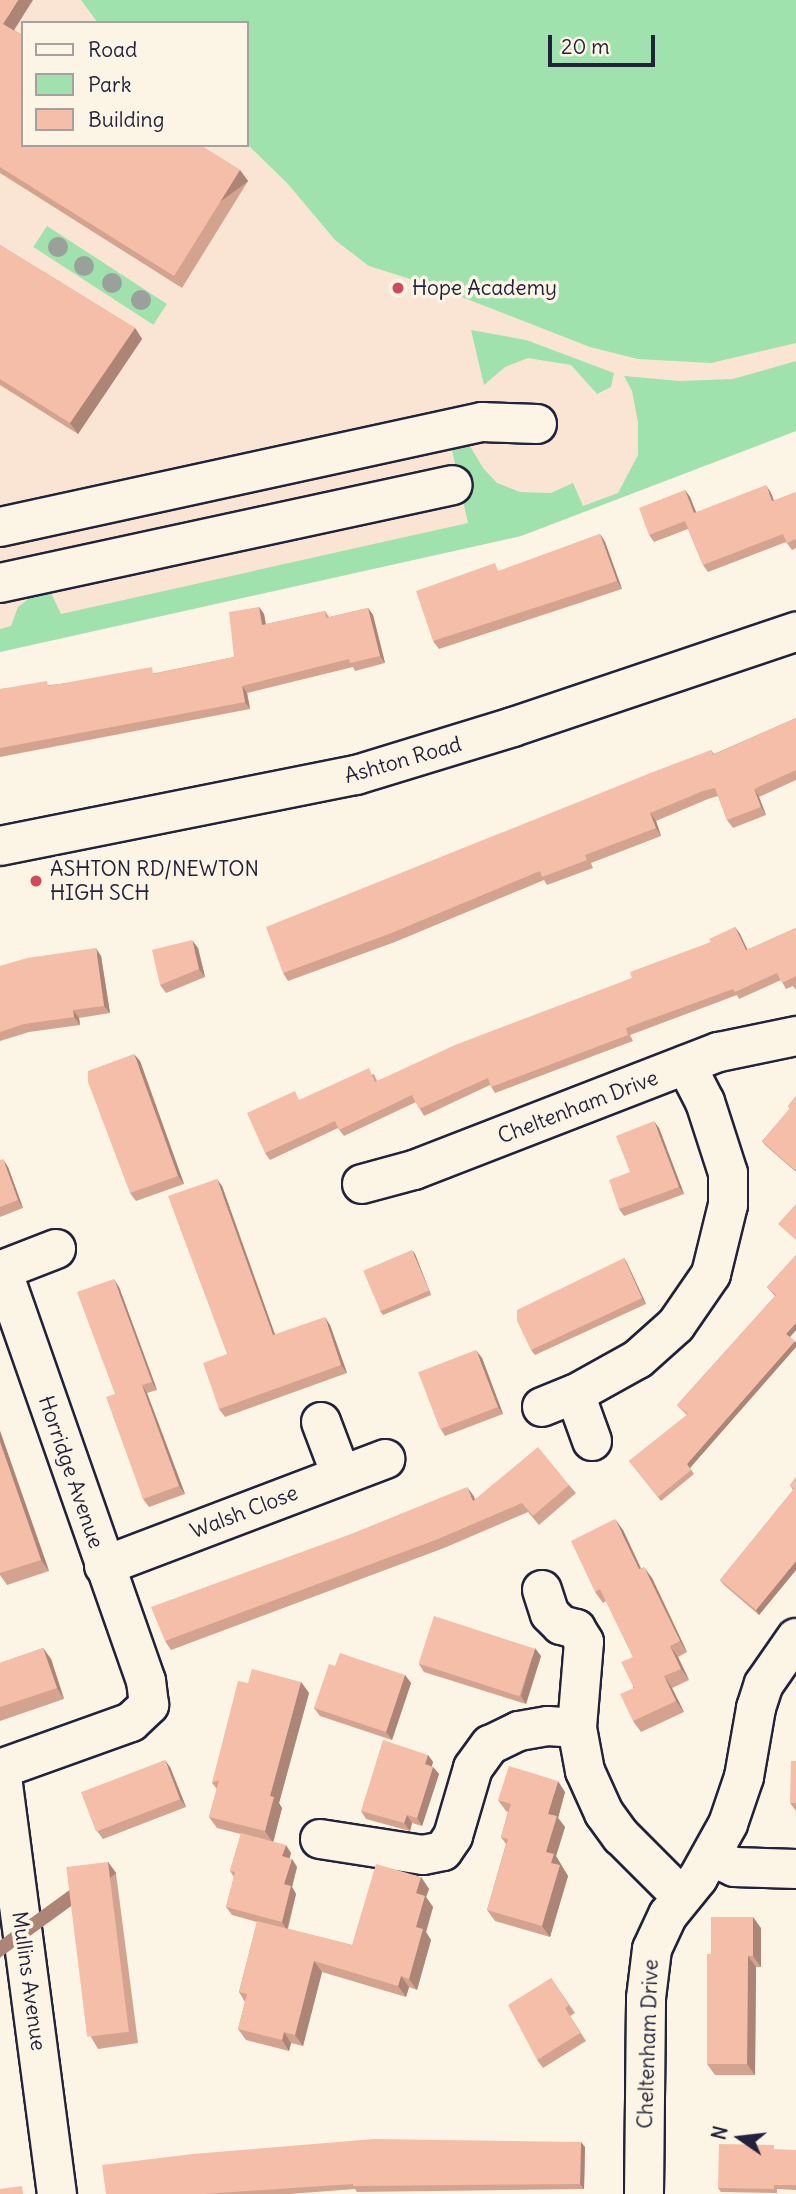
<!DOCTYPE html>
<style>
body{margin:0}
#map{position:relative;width:796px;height:2194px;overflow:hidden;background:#fcf5e5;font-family:Delius,sans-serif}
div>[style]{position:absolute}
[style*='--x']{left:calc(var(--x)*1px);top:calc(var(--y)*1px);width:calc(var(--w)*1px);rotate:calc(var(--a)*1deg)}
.built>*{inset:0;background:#fae4d3}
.green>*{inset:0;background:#9fe2ad;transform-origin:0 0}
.roads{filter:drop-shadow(2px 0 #22223b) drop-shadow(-2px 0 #22223b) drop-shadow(0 2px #22223b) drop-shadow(0 -2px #22223b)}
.minor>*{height:38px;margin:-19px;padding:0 19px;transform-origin:19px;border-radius:19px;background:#fcf5e5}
.major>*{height:38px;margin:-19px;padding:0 19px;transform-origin:19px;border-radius:19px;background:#fcf5e5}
.trees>*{width:20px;height:20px;margin:-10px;border-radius:50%;background:#99a19a}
.wall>*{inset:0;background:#d3a390}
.shaded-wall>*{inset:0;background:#ac8576;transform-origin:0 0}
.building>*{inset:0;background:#f5bea8;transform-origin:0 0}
.dots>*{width:19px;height:19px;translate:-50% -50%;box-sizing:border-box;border:4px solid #fcf5e5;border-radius:50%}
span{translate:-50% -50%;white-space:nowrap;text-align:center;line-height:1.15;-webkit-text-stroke:7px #fcf5e5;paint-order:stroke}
.poi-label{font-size:21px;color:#22223b}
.left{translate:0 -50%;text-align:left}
.street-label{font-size:21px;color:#22223b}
.legend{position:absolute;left:21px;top:21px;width:228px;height:126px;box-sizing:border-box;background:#fcf5e5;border:2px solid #a5a1a1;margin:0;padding:9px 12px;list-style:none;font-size:21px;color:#22223b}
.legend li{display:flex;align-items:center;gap:14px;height:35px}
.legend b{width:35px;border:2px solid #a5a1a1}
.north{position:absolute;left:705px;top:2103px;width:70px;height:70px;-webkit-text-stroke:5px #fcf5e5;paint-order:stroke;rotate:284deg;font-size:19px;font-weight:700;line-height:28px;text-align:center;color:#22223b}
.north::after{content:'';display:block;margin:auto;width:24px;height:32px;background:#22223b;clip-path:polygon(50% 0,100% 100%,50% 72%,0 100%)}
.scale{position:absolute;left:548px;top:35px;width:107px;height:32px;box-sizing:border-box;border:4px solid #22223b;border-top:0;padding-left:9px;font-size:21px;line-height:24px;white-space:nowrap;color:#22223b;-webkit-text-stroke:5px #fcf5e5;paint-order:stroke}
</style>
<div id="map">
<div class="built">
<div style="clip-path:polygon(evenodd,0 0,796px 0,796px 431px,521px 536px,0 652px,0 0,23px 23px,247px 23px,247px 145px,23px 145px,23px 23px)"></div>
</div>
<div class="green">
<div style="clip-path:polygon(81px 0,796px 0,796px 343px,711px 363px,638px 359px,590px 347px,436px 287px,369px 266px,335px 240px,288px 184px,247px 144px,247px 23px,98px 23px)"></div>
<div style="left:47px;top:226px;width:143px;height:25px;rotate:33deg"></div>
<div style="clip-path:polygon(471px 330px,526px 340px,614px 373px,611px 387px,597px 394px,571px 365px,528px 358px,505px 367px,484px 385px)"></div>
<div style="clip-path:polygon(796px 361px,796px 431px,521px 536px,0 652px,0 629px,11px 626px,18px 607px,38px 592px,50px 591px,61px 614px,468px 523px,450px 441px,467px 441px,483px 468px,497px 483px,520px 492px,551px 493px,573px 483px,583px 506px,618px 493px,638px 455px,638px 422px,632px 391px,624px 376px,680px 381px,733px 379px)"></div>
</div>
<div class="roads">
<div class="minor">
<div style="--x:0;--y:527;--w:493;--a:-12.3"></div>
<div style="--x:482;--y:422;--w:55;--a:2.1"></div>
<div style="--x:0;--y:583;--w:463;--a:-12.2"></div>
<div style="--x:362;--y:1184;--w:54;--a:-15.1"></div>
<div style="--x:414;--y:1170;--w:327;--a:-21.2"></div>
<div style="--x:719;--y:1052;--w:79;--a:-11.7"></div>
<div style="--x:575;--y:1394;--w:50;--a:70.1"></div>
<div style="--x:542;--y:1407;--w:35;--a:-22"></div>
<div style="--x:575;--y:1394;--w:72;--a:-29.1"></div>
<div style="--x:638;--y:1359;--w:51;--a:-41.8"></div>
<div style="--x:676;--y:1325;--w:62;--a:-55.5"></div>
<div style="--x:711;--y:1274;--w:71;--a:-76.2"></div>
<div style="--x:728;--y:1205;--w:32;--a:-90"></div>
<div style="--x:728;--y:1173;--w:75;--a:-107.9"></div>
<div style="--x:705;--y:1102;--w:42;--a:-117.2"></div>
<div style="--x:321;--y:1422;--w:57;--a:69.3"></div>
<div style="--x:104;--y:1566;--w:301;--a:-20.8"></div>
<div style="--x:542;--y:1590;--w:25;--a:72"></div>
<div style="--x:550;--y:1614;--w:16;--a:45"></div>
<div style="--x:561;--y:1625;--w:16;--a:15"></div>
<div style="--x:576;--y:1629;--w:15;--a:58"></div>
<div style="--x:584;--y:1642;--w:86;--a:94.7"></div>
<div style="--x:577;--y:1728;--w:44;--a:79.5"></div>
<div style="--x:585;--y:1771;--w:46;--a:65.7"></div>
<div style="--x:604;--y:1813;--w:29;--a:54"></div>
<div style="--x:621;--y:1836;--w:86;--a:45"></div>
<div style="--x:0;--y:1769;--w:139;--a:-19.7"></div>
<div style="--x:131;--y:1722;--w:25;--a:-43"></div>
<div style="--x:149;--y:1705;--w:24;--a:-97"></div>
<div style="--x:146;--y:1681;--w:435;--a:-109.3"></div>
<div style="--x:2;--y:1270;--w:58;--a:-21.3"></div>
<div style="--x:1;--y:1769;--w:429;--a:82.5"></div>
<div style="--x:320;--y:1839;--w:104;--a:8.8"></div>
<div style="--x:423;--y:1855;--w:20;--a:-11"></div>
<div style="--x:443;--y:1851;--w:18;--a:-56"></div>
<div style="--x:453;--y:1836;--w:71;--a:-73.6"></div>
<div style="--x:473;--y:1768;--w:29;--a:-54"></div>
<div style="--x:490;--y:1745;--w:32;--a:-26"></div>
<div style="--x:519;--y:1731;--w:29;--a:-10"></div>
<div style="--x:548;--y:1726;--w:29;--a:4"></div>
<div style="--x:712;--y:1857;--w:24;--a:24"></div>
<div style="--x:734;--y:1867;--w:62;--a:1.8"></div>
<div style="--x:644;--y:2194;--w:196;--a:-89.4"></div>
<div style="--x:646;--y:1998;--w:49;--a:-83"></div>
<div style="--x:652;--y:1949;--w:38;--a:-65"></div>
<div style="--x:668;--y:1915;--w:48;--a:-51"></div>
<div style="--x:698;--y:1878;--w:62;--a:-60.9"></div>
<div style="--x:728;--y:1824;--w:50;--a:-71.2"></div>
<div style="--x:744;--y:1777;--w:70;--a:-80.1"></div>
<div style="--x:756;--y:1708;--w:25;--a:-72"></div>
<div style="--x:764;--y:1684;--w:56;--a:-55.2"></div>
</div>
<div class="major">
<div style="--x:0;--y:846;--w:363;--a:-11.3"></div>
<div style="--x:356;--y:775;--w:164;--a:-17"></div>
<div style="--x:513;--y:727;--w:299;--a:-18.6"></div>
</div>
</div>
<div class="trees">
<div style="left:58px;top:247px"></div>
<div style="left:84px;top:266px"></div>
<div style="left:112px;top:283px"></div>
<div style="left:141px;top:300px"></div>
</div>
<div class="wall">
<div style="clip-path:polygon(0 0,14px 30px,240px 170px,248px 181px,182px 288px,0 173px)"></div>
<div style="clip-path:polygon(0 245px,135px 328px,142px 339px,78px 434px,0 385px)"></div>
<div style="clip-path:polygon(685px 490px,690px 497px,696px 512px,771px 493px,774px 501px,796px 492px,796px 548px,792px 550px,786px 542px,708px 572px,703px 565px,688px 529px,654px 542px,649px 535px)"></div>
<div style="clip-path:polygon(600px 534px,605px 542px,622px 589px,439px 649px,433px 641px,500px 571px)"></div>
<div style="clip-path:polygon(259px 607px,264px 614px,266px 624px,325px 611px,329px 617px,368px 608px,373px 615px,385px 663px,355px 671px,353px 667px,247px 693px,250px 709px,0 757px,0 689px,50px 685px,156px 673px,234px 657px)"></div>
<div style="clip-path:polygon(796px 718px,796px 780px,759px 797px,766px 815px,733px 828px,727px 820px,718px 796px,708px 799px,656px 821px,661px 836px,591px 863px,593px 868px,547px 885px,544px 880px,395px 942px,288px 981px,283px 973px,711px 750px,714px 754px)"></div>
<div style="clip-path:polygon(735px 927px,740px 934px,747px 950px,796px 928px,796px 990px,793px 986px,786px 989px,781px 980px,739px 999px,737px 995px,630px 1035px,633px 1041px,495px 1093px,490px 1085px,424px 1116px,416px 1102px,344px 1136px,338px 1128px,270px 1160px,265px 1153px,300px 1100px,374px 1074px,377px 1081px,632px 978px,711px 942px)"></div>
<div style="clip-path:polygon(198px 948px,205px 977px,166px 993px,160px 985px)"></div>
<div style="clip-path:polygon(101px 956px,110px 1013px,79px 1018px,80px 1025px,29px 1032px,0 1041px,0 966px)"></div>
<div style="clip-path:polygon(140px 1061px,184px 1184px,136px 1201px,130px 1193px)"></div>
<div style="clip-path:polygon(796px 1096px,796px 1172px,765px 1145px,762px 1141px,790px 1109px,788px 1106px)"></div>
<div style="clip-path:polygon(659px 1128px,684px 1194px,624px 1216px,619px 1209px,630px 1172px)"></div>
<div style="clip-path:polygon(0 1160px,8px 1167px,23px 1208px,0 1217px)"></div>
<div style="clip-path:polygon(222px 1186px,275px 1335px,330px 1325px,347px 1373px,225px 1417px,219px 1409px,227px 1354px)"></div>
<div style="clip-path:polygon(415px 1254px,431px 1295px,383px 1315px,380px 1311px)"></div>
<div style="clip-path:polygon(796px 1255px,796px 1330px,790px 1337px,796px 1343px,796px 1347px,690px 1468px,694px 1474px,661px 1501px,629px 1461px,687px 1415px,677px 1405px,775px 1296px,767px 1287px)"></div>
<div style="clip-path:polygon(624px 1258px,627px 1263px,646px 1304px,535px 1355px,531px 1350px)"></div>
<div style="clip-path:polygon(119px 1287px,157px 1390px,147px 1393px,185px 1494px,149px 1507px,143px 1499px,115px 1394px)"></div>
<div style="clip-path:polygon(482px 1358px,503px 1414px,445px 1436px,440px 1428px)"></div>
<div style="clip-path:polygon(0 1431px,49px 1571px,7px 1585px,0 1575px)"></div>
<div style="clip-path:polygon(796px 1477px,796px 1570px,759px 1615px,724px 1585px,720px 1580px,793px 1490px,790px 1485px)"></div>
<div style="clip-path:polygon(569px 1485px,576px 1493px,539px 1525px,528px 1512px,444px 1548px,171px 1650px,165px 1641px,473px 1495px,475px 1499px)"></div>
<div style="clip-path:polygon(623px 1530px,641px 1568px,652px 1578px,687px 1652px,678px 1657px,689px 1680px,672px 1688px,684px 1712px,641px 1732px,633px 1721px,633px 1657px,606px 1601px,603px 1603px,595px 1592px)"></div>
<div style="clip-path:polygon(43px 1648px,51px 1659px,64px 1699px,0 1721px,0 1663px)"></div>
<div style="clip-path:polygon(541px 1656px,526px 1704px,424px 1672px,419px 1664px)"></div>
<div style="clip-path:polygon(335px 1666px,405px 1675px,411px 1683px,392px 1740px,320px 1716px,314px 1708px)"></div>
<div style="clip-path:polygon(301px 1682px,309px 1693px,279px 1803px,282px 1808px,273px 1842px,291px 1853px,289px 1859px,292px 1859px,297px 1867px,292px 1887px,296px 1894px,288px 1929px,352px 1945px,421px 1877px,429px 1889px,426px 1897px,433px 1907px,426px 1932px,431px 1940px,417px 1990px,409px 1987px,406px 1997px,322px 1972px,303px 2046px,291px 2043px,289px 2051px,246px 2040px,238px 2029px,245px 2002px,239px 1992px,257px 1922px,232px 1915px,226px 1907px,234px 1877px,230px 1871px,241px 1834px,217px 1828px,209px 1817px,217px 1789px,212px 1783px,248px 1683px)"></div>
<div style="clip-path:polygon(428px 1755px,433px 1762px,432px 1766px,439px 1774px,422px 1826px,412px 1823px,410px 1831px,366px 1819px,361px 1811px)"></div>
<div style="clip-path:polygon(796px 1761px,796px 1811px,790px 1803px)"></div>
<div style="clip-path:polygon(170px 1767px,186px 1807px,103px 1839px,97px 1831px)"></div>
<div style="clip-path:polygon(565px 1792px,558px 1818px,565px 1827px,556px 1856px,568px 1876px,550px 1937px,495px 1921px,487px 1910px,506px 1844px,501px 1837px,508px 1812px,506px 1811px,498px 1800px)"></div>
<div style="clip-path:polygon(108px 1862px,116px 1873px,138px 2043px,98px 2049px,91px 2037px)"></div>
<div style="clip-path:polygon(761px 1928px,761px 1967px,756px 1967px,755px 2075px,715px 2075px,707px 2064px,711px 1954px)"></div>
<div style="clip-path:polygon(551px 1978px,575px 2013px,570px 2016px,586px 2041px,543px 2068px,537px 2060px)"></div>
<div style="clip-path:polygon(585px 2147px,584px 2189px,357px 2192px,355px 2189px,289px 2194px,106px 2194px)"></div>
<div style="clip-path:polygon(777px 2150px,796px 2150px,796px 2190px,777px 2189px,777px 2193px,721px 2192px,718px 2188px)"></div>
</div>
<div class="shaded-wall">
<div style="clip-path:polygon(18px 0,33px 0,11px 35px,3px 24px)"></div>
<div style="left:240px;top:170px;width:14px;height:125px;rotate:54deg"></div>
<div style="clip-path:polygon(135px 328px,142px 339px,78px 434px,70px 423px)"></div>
<div style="clip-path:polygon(766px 485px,771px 493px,777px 509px,772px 501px)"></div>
<div style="clip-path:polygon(685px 490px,690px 497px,699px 520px,694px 513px)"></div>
<div style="clip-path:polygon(600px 534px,605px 542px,622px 589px,617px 581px)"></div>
<div style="clip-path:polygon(259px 607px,264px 614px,267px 632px,262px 625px)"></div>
<div style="clip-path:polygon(368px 608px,373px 615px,385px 663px,380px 656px)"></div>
<div style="clip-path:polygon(242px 686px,247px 693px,250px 709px,245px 702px)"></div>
<div style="clip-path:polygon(754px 789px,759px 797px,766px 815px,761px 807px)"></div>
<div style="clip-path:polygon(650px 813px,656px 821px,661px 836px,656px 828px)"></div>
<div style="clip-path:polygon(735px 927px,740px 934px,751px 957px,746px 950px)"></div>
<div style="clip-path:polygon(192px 940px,198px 948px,205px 977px,199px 969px)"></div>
<div style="clip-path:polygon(96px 948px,101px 956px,110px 1013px,104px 1006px)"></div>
<div style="clip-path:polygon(73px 1010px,79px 1018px,80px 1025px,74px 1017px)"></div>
<div style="clip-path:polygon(134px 1054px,140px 1061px,184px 1184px,178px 1176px)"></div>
<div style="clip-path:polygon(654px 1121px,659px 1128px,684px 1194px,679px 1187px)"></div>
<div style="clip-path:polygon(3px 1159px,8px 1167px,23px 1208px,18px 1200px)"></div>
<div style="clip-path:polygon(217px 1179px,222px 1186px,278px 1343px,273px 1335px)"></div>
<div style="clip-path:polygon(412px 1250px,415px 1254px,431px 1295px,429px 1291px)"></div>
<div style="clip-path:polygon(624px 1258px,627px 1263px,646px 1304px,642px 1298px)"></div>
<div style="clip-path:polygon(114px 1279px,119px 1287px,157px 1390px,152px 1382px)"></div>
<div style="clip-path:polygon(325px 1317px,330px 1325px,347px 1373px,341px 1365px)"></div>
<div style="clip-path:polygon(796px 1323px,796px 1330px,789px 1338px,786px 1334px)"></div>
<div style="clip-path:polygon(795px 1341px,796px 1343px,796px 1347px,689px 1469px,687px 1464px)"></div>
<div style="clip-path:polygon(476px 1350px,482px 1358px,503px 1414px,498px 1407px)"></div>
<div style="clip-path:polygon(142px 1385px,147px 1393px,185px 1494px,179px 1486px)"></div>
<div style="clip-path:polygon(0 1431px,49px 1571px,41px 1560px,0 1442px)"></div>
<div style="clip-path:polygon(467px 1487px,473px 1495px,479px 1510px,473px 1501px)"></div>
<div style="clip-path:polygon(615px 1519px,623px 1530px,646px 1580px,639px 1569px)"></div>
<div style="clip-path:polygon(796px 1561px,796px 1570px,759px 1615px,756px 1610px)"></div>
<div style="clip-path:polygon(644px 1567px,652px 1578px,687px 1652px,680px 1641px)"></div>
<div style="clip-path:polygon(670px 1646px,678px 1657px,689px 1680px,681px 1669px)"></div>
<div style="clip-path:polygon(43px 1648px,51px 1659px,64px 1699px,57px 1688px)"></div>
<div style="clip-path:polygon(535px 1648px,541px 1656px,526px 1704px,521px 1696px)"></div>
<div style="clip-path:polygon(405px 1675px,411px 1683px,392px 1740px,386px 1732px)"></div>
<div style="clip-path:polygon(664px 1676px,672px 1688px,684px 1712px,676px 1701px)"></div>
<div style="clip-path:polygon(301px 1682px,309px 1693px,279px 1803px,282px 1808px,273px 1843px,265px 1831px,270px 1796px)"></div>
<div style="clip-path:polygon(428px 1755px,433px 1762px,430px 1772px,425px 1764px)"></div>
<div style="clip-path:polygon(165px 1760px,170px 1767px,186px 1807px,180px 1799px)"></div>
<div style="clip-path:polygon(433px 1767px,439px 1774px,422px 1826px,417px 1818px)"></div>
<div style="clip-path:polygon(558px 1781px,565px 1792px,558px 1818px,565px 1827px,556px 1856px,568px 1876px,550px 1937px,542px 1926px,551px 1863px,546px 1852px,548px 1814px)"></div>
<div style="clip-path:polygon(407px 1815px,412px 1823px,410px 1831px,404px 1823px)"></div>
<div style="clip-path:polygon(286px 1845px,291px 1853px,288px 1864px,282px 1856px)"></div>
<div style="clip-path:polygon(292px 1859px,297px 1867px,292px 1887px,296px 1894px,287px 1930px,282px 1922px,284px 1884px)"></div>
<div style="left:108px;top:1862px;width:14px;height:171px;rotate:54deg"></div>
<div style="clip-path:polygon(421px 1877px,429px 1889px,426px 1897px,433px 1907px,426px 1932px,431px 1940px,417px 1990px,409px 1979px,416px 1927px,416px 1893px)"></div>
<div style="clip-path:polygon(753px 1917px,761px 1928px,761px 1967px,753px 1956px)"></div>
<div style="clip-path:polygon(748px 1956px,756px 1967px,755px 2075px,747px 2064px)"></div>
<div style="clip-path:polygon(314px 1961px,322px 1972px,303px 2046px,295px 2035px)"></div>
<div style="clip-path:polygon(401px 1976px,409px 1987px,406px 1997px,398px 1986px)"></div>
<div style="clip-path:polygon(284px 2032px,291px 2043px,289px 2051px,282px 2040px)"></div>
<div style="clip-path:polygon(581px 2142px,585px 2147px,584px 2189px,580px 2184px)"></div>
</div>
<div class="building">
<div style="clip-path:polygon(0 0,18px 0,3px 24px,23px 36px,23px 145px,200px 145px,240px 170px,174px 276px,0 167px)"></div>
<div style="clip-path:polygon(0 245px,135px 328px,70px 423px,0 379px)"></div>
<div style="clip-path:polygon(766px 485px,772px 501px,796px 492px,796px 539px,787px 543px,783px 534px,703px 565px,685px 521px,649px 535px,639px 508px,685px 490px,694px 513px)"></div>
<div style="clip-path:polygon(600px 534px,617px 581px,433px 641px,416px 591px,495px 563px,498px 571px)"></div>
<div style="clip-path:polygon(259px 607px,262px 625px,325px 611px,326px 618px,368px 608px,380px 656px,350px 663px,349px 659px,242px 686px,245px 702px,0 748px,0 689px,47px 681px,48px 686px,152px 667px,153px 674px,234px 657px,229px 612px)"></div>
<div style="clip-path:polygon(796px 718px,796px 770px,754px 789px,761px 807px,727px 820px,715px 788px,703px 791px,650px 813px,656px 828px,585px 855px,587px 860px,542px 877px,540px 871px,389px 934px,283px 973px,266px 927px,653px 772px,711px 750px,713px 755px)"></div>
<div style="clip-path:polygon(735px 927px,746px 950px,796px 928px,796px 976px,782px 983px,777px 973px,735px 992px,733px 989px,626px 1028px,628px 1035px,491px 1087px,488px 1078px,419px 1109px,412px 1095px,339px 1130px,335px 1121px,265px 1153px,247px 1113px,295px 1091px,299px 1100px,369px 1068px,375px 1082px,455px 1045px,632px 978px,630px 972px,711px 942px,709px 939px)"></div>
<div style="clip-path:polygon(192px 940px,199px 969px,160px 985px,152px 950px)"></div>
<div style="clip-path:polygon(96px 948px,104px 1006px,73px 1010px,74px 1017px,24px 1024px,0 1032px,0 966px,27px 958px)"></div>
<div style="clip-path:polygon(134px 1054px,178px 1176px,130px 1193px,88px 1082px,88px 1071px)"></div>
<div style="clip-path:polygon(796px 1096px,796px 1171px,762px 1141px,790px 1108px,788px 1106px)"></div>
<div style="clip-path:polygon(654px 1121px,679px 1187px,619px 1209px,609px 1180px,630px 1172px,616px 1136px)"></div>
<div style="clip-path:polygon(3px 1159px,18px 1200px,0 1207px,0 1160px)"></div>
<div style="clip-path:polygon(217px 1179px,273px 1335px,325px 1317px,341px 1365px,219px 1409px,203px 1363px,227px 1354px,168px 1196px)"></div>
<div style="clip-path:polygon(796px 1204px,796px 1240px,778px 1224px)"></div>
<div style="left:412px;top:1250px;width:44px;height:53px;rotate:67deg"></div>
<div style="clip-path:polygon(796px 1255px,796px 1323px,786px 1334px,795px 1341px,687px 1464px,691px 1470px,658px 1497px,629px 1461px,688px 1414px,677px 1405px,776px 1295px,767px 1287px)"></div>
<div style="clip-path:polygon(624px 1258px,642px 1298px,531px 1350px,517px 1321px,517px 1310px)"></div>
<div style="clip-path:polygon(114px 1279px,152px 1382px,142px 1385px,179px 1486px,143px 1499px,106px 1397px,115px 1394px,77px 1292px)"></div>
<div style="left:476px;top:1350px;width:61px;height:62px;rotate:69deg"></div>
<div style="clip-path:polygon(0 1442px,41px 1560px,0 1573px)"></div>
<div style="clip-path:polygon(538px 1447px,569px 1485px,533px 1516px,522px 1503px,438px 1539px,165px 1641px,151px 1607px,351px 1534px,467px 1487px,473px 1501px)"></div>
<div style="clip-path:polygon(796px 1477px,796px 1561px,756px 1610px,720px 1580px,794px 1489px,790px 1485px)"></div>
<div style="clip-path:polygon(615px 1519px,639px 1569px,644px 1567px,680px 1641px,670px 1646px,681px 1669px,664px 1676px,676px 1701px,633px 1721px,620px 1694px,634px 1688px,621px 1662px,633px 1657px,600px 1589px,595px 1592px,571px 1541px)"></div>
<div style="left:434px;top:1616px;width:106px;height:50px;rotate:18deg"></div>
<div style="clip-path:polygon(43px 1648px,57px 1688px,0 1707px,0 1663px)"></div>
<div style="clip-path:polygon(340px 1653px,405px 1675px,386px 1732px,314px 1708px,329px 1664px,335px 1666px)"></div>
<div style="clip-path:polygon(252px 1669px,301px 1682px,270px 1796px,274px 1797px,265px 1831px,209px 1817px,219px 1780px,212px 1783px,238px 1681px,248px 1683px)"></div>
<div style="clip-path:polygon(383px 1740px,428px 1755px,425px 1764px,433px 1767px,417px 1818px,407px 1815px,404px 1823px,361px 1811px)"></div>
<div style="left:165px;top:1760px;width:42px;height:90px;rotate:69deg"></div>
<div style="clip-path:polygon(791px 1761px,796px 1761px,796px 1803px,790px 1803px)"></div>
<div style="clip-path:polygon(509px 1766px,558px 1781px,548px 1814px,557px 1816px,546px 1852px,554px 1854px,551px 1863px,560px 1865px,542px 1926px,487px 1910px,508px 1839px,501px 1837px,511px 1804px,498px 1800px)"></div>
<div style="clip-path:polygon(241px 1833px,286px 1845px,282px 1856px,292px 1859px,284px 1884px,291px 1886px,282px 1922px,226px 1907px,235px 1872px,230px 1871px)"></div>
<div style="left:108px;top:1862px;width:171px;height:42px;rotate:83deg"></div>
<div style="clip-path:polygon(376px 1864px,421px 1877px,416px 1893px,425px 1896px,416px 1927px,423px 1929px,409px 1979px,401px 1976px,398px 1986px,314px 1961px,295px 2035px,284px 2032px,282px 2040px,238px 2029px,247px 1994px,239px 1992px,257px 1921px,352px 1945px)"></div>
<div style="clip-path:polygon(711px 1917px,753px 1917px,753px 1956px,748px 1956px,747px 2064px,707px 2064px,707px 1954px,711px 1954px)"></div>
<div style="clip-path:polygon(551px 1978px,569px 2005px,565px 2008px,580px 2033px,537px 2060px,508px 2005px)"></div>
<div style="clip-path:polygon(374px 2139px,581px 2142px,580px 2184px,353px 2186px,353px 2184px,203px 2194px,106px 2194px,102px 2165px,193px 2154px)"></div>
<div style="clip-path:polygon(719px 2144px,774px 2145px,774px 2149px,796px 2150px,796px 2185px,774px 2185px,774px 2189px,718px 2188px)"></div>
<div style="clip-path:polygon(22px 2186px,23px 2194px,0 2194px,0 2189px)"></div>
</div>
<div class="dots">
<div style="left:398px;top:288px;background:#d1495b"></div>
<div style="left:36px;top:881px;background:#d1495b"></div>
</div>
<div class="poi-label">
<span class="left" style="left:412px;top:288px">Hope Academy</span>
<span class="left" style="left:50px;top:881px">ASHTON RD/NEWTON<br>HIGH SCH</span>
</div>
<div class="street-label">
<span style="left:403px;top:760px;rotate:-16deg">Ashton Road</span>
<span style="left:578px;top:1107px;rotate:-21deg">Cheltenham Drive</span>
<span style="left:71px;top:1472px;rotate:71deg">Horridge Avenue</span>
<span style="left:244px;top:1512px;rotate:-21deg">Walsh Close</span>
<span style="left:29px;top:1981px;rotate:82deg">Mullins Avenue</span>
<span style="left:648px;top:2044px;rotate:-88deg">Cheltenham Drive</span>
</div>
<ul class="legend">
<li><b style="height:9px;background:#fcf5e5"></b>Road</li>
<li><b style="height:19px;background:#9fe2ad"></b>Park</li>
<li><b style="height:19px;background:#f5bea8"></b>Building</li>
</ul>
<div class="north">N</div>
<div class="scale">20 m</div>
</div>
